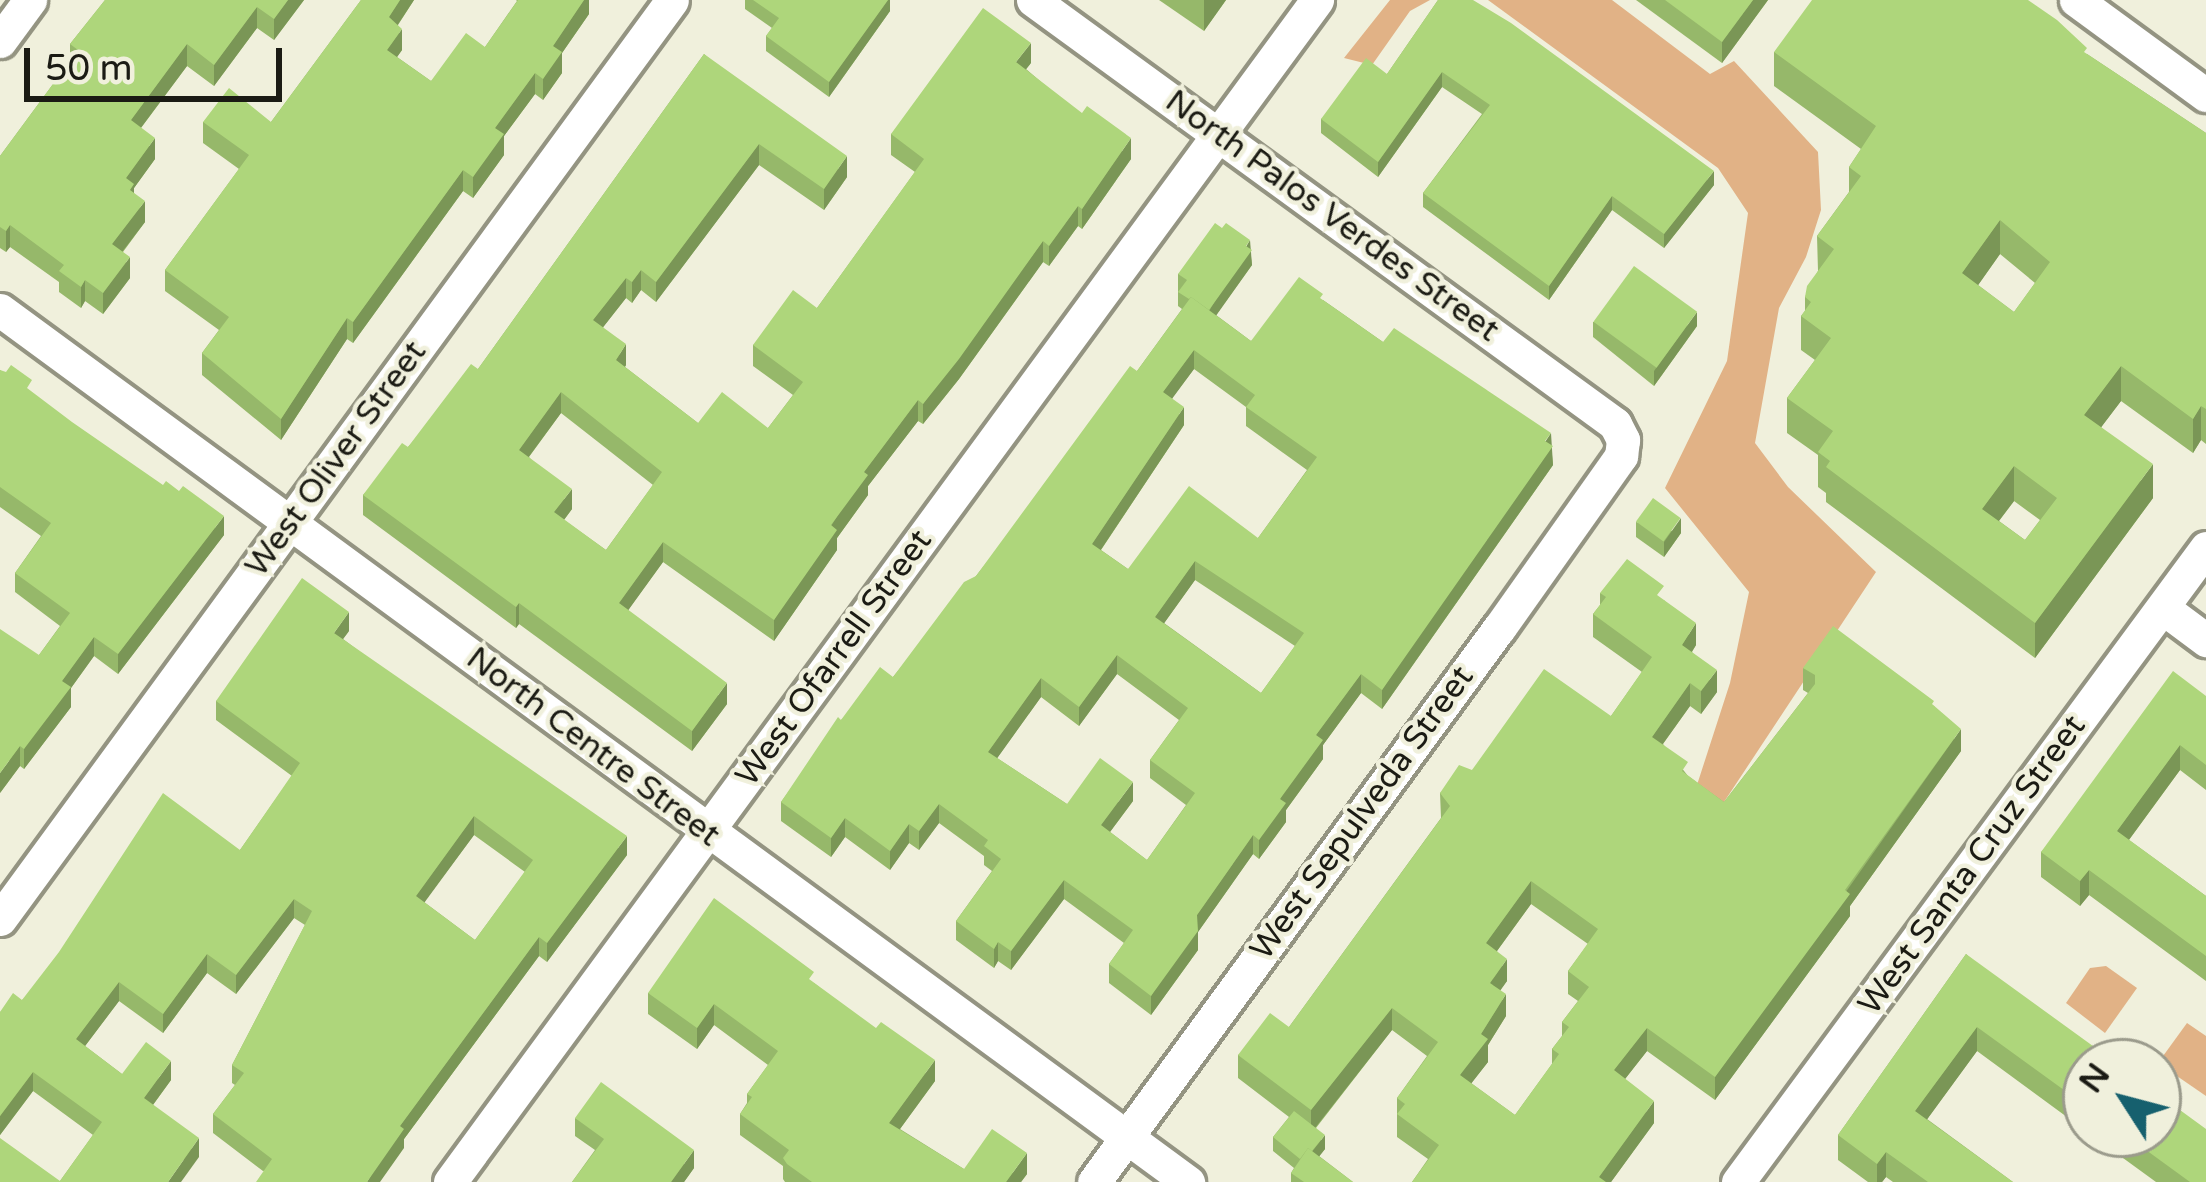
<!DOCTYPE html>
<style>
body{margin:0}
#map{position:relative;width:2206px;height:1182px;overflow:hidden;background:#f0f0dc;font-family:"Varela Round",sans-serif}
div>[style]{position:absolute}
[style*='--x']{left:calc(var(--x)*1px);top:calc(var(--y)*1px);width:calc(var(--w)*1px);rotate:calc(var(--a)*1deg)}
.green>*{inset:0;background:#e1b286}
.roads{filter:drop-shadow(3px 0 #949482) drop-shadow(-3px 0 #949482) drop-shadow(0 3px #949482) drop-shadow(0 -3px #949482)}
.minor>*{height:33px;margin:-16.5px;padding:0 16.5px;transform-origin:16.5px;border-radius:16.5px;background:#fff}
.wall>*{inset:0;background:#96b86a}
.shaded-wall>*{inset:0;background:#7a9656}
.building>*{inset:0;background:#aed67b;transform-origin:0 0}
span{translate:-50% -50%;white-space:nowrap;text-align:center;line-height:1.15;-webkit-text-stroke:9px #f0f0dc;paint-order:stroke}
.street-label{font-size:33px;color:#1b1b14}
.north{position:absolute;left:2062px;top:1038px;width:120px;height:120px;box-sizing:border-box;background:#f0f0dc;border:3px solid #9b9b8c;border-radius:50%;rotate:306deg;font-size:33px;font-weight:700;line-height:48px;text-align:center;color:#1b1b14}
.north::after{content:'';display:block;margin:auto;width:42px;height:54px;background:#16606e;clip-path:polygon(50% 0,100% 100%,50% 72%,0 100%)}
.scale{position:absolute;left:24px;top:48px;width:258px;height:54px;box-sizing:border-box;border:6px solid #1b1b14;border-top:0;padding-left:15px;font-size:36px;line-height:42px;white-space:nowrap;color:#1b1b14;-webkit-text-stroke:9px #f0f0dc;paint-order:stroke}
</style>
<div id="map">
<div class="green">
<div style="clip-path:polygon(1390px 0,1430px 0,1410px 11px,1372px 65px,1344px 58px)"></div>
<div style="clip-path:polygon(1488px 0,1612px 0,1710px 74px,1734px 61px,1818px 152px,1821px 210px,1806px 257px,1779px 308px,1755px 443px,1788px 487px,1876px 572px,1722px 805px,1696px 788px,1730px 683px,1749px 592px,1665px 488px,1727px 361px,1748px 213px,1718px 168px)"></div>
<div style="clip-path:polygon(2106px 966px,2137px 988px,2105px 1033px,2066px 1003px,2090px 968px)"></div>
<div style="clip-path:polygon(2187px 1023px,2206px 1036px,2206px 1096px,2158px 1063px)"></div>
</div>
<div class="roads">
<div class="minor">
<div style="--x:1033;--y:0;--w:720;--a:36.07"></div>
<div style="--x:1615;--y:424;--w:18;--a:63"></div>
<div style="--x:1623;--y:440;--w:16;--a:97"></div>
<div style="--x:1621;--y:456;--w:211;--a:125.3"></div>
<div style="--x:1499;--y:628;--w:686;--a:126.17"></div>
<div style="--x:2076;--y:0;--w:161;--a:36.2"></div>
<div style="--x:0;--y:41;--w:51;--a:-53.8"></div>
<div style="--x:0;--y:310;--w:1474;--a:36.28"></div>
<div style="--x:2163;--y:608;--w:54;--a:36.7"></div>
<div style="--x:0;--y:919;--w:1138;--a:-53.82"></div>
<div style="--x:450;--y:1182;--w:1466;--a:-53.74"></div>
<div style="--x:1738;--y:1182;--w:788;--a:-53.57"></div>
</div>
</div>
<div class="wall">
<div style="clip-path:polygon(105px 0,304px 0,274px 40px,257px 28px,214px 86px,187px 66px,141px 128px,155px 159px,134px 188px,134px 193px,145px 222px,123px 252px,130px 278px,103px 314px,85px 301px,81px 308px,59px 292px,59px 282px,10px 247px,6px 252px,0 248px,0 156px,70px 61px,70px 44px)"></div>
<div style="clip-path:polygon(361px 0,414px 0,398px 25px,402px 50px,397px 57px,431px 81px,485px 47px,517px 1px,516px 0,589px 0,589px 14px,562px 53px,562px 73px,543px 100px,535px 94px,504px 136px,504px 155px,473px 198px,463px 191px,353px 343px,347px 339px,281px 440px,202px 375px,202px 353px,219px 330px,165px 291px,165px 270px,239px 169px,203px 143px,203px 122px,271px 122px)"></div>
<div style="clip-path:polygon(745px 0,890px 0,890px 11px,829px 97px,766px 51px,766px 36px,772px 28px,745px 9px)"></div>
<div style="clip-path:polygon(1159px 0,1226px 0,1204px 31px)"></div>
<div style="clip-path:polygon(1438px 0,1714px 185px,1664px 248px,1612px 210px,1549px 300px,1423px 207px,1423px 193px,1482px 114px,1442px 87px,1378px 177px,1321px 133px,1321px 119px,1387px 74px)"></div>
<div style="clip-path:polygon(1636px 0,1768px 0,1722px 63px)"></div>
<div style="clip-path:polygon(evenodd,1774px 52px,2087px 54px,2206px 133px,2206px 444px,2201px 440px,2193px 453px,2121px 401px,2101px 427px,2153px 498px,2035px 658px,1826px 502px,1826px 493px,1818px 487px,1818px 455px,1787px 433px,1787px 398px,1815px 360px,1801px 350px,1801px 316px,1805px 311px,1805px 297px,1818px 271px,1817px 236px,1849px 192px,1849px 167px,1861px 149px,1774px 86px,1774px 52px,2000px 254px,2035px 283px,2014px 312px,1978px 285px,2000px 254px,1774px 52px,2014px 501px,2040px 520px,2025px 540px,1999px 521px,2014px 501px)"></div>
<div style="clip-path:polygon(evenodd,704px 54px,847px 177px,824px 210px,759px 165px,656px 302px,641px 290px,632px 303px,626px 298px,603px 327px,626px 365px,625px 367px,698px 423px,768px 428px,793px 395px,753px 366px,753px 345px,817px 308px,915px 172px,891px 155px,891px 134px,1031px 63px,1026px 69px,1131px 159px,1082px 229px,1078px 226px,1049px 266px,1043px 262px,959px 379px,923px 424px,918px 421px,868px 486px,868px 495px,837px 538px,837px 550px,774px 641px,663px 562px,628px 610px,727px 704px,692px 751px,519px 624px,516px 628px,363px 515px,363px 495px,408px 447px,478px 369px,704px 54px,561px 413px,653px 485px,606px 550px,564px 520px,572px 509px,529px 457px,561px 413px)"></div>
<div style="clip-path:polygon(evenodd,1250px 249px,1252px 265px,1216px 315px,1251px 341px,1323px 300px,1383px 342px,1551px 445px,1553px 465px,1382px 709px,1361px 693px,1323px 745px,1323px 759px,1286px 810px,1286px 822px,1259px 859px,1253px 854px,1198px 932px,1198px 950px,1151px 1015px,1109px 983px,1109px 964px,1124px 943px,1064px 899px,1011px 970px,998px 961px,994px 968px,956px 940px,956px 921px,992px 871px,984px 865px,984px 856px,939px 823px,919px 850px,909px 843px,890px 870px,845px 837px,831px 857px,781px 821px,781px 802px,841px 720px,893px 677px,976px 576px,1137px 371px,1182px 309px,1178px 306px,1178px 274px,1250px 249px,1194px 369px,1246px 407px,1246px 426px,1307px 470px,1258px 538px,1128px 569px,1101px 550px,1184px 425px,1172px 398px,1194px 369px,1250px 249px,1195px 580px,1295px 646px,1261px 693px,1164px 623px,1195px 580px,1250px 249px,1117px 674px,1179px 720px,1150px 760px,1150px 778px,1186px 805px,1147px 860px,1110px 832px,1133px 801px,1067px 804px,997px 758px,1041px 697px,1079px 726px,1117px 674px)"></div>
<div style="clip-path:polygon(1593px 322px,1697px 326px,1654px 386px,1593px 337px)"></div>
<div style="clip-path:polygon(0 370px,224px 535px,118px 674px,94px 656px,71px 688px,71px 707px,24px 769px,20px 766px,0 793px,39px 655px,60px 626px,15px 592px,15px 573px,41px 536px,0 507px)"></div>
<div style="clip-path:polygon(1636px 522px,1681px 533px,1664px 557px,1636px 537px)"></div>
<div style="clip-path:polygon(evenodd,1600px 593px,1664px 600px,1696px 645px,1692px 652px,1717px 692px,1701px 714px,1690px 706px,1663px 744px,1688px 776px,1724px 802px,1808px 693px,1803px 690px,1803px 668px,1934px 706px,1961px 751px,1850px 906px,1850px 916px,1715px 1100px,1647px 1051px,1625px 1079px,1654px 1123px,1611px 1182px,1412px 1182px,1428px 1159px,1397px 1137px,1397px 1098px,1427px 1056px,1392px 1030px,1316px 1128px,1325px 1149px,1319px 1156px,1353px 1182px,1291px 1182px,1291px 1173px,1294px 1168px,1273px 1151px,1273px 1137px,1289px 1117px,1238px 1078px,1238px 1055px,1289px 1027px,1441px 818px,1440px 793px,1472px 770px,1611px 716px,1642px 672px,1593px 637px,1593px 614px,1600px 605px,1600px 593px,1531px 904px,1588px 944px,1568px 971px,1568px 994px,1578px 1001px,1562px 1022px,1562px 1036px,1552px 1049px,1552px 1064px,1515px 1115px,1471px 1083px,1488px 1062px,1488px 1045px,1506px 1016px,1500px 990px,1507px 981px,1497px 951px,1531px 904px)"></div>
<div style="clip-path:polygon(evenodd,349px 631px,343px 639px,627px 855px,547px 962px,539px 956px,404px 1139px,404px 1148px,263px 1171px,213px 1133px,213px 1114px,235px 1085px,232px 1083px,232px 1065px,305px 925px,294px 918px,236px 994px,207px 973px,163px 1033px,119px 1001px,85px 1046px,122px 1074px,171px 1080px,153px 1105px,199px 1157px,60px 1181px,93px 1135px,33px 1091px,0 1135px,0 1012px,22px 1000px,240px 850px,292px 776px,216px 720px,216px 701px,349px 631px,474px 835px,525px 872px,475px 940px,424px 902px,474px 835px)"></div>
<div style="clip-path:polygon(2206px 696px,2206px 790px,2180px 770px,2129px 840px,2206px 896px,2206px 981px,2089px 895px,2080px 906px,2041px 877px,2041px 852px)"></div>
<div style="clip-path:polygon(1966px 954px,2086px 1062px,2086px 1131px,1977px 1051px,1927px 1119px,2013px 1182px,1893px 1182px,1886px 1177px,1882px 1182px,1868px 1182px,1838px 1160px,1838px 1135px)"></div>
<div style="clip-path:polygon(814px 983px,935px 1081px,900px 1129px,964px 1169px,1027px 1174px,1021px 1182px,785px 1182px,783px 1179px,783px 1166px,740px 1135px,740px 1114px,747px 1103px,747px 1094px,768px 1065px,714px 1025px,697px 1049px,648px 1014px,648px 993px)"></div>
<div style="clip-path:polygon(575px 1118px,694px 1168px,684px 1182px,572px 1182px,595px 1150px,575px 1136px)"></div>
<div style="clip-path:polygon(2090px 1134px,2158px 1134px,2206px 1182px,2156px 1182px)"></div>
</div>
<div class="shaded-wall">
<div style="clip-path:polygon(288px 0,304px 0,274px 40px,274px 19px)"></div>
<div style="clip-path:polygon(400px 0,414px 0,389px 38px,389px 17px)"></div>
<div style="clip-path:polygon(584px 0,589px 0,589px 14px,562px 53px,562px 73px,543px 100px,543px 79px,553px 46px)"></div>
<div style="clip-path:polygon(888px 0,890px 0,890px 11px,829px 97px,829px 82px)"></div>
<div style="clip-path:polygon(1204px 0,1226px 0,1204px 31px)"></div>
<div style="clip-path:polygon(1753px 0,1768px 0,1722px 63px,1722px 42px)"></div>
<div style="clip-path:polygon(257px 7px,257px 28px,214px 86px,214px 65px)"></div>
<div style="clip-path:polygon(402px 29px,402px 50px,387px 71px,387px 50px)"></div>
<div style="clip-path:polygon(1031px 43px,1031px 63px,1016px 82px,1016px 62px)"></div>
<div style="clip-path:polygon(187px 44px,187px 66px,131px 141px,131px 120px)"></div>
<div style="clip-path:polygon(1442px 72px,1442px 87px,1378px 177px,1378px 162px)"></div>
<div style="clip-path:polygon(535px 73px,535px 94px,504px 136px,504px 155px,473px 198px,473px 177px,495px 128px)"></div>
<div style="clip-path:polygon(155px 138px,155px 159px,134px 188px,134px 205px,126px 178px)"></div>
<div style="clip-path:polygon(1131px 138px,1131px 159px,1082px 229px,1082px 209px)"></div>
<div style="clip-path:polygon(759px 144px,759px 165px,656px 302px,656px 282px)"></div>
<div style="clip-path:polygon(847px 156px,847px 177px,824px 210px,824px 189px)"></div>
<div style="clip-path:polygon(463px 170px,463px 191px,353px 343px,353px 322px)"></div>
<div style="clip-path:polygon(1714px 171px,1714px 185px,1664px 248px,1664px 234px)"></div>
<div style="clip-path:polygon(1612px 196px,1612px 210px,1549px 300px,1549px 286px)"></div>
<div style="clip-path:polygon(145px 201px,145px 222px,112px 265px,112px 244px)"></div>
<div style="clip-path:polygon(1078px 206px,1078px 226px,1049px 266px,1049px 246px)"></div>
<div style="clip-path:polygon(2000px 220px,2000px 254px,1962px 308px,1962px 273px)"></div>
<div style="clip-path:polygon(10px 225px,10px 247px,6px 252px,6px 231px)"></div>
<div style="clip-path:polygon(1250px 240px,1252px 265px,1208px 327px,1208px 313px)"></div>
<div style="clip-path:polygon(1043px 241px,1043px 262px,959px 379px,923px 424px,923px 404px)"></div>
<div style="clip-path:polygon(130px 257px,130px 278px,103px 314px,103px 293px)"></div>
<div style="clip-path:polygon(641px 270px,641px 290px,632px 303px,632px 282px)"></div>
<div style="clip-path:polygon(626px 278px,626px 298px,593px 340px,593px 320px)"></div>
<div style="clip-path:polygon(85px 280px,85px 301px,81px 308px,81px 287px)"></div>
<div style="clip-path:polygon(1697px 312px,1697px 326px,1654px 386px,1654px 371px)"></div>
<div style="clip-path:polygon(347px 318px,347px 339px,281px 440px,281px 419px)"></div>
<div style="clip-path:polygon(626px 344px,626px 365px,616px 381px,616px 360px)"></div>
<div style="clip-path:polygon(1194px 350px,1194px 369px,1163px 411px,1163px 392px)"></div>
<div style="clip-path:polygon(2121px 366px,2121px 401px,2084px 450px,2084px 415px)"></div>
<div style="clip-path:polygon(561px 392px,561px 413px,519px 470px,519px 450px)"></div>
<div style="clip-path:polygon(918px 400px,918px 421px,868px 486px,868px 495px,837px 538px,837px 550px,774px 641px,774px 620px,864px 472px)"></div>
<div style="clip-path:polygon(2201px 406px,2201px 440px,2193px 453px,2193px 419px)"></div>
<div style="clip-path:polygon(1184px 407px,1184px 425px,1092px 563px,1092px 544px)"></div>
<div style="clip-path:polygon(1551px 433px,1553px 465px,1382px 709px,1382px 690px)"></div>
<div style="clip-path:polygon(2153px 464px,2153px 498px,2035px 658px,2035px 623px)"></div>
<div style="clip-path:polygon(2014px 466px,2014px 501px,1982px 543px,1982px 509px)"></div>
<div style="clip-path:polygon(572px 489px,572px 509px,554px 533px,554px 512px)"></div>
<div style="clip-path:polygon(224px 516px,224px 535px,118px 674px,118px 654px)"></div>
<div style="clip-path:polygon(1681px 518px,1681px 533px,1664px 557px,1664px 542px)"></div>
<div style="clip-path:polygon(663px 542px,663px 562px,619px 623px,619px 603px)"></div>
<div style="clip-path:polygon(1195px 561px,1195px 580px,1155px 636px,1155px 617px)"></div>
<div style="clip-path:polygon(519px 603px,519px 624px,516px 628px,516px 607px)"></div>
<div style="clip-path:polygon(349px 612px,349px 631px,334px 651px,334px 633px)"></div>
<div style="clip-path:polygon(1696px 623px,1696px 645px,1682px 667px,1682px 645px)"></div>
<div style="clip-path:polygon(94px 637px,94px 656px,71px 688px,71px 707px,24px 769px,24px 749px,62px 681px)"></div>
<div style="clip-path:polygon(1117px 655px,1117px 674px,1079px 726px,1079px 707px)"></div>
<div style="clip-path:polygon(1717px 670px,1717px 692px,1701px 714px,1701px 691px)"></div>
<div style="clip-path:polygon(1361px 674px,1361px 693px,1323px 745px,1323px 759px,1286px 810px,1286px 822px,1259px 859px,1259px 840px,1280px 799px,1316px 735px)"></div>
<div style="clip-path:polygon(1041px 678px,1041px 697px,988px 771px,988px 752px)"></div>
<div style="clip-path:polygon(727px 683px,727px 704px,692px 751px,692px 731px)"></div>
<div style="clip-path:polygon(1690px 683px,1690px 706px,1652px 759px,1652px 737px)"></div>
<div style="clip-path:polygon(1961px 729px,1961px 751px,1850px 906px,1850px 916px,1715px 1100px,1715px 1077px)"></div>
<div style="clip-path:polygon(2180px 745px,2180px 770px,2117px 856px,2117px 831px)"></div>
<div style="clip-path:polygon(20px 746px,20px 766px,0 793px,0 773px)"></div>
<div style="clip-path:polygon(1133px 782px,1133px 801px,1101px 844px,1101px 825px)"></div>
<div style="clip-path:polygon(939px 804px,939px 823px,919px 850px,919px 831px)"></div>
<div style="clip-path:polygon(474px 816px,474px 835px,416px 914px,416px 896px)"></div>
<div style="clip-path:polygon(845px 818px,845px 837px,831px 857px,831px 838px)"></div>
<div style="clip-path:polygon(909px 824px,909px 843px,890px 870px,890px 851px)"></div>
<div style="clip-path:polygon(1253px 835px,1253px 854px,1198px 932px,1198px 950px,1151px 1015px,1151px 996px,1197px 915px)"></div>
<div style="clip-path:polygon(627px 836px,627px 855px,547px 962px,547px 943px)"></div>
<div style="clip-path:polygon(2089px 870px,2089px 895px,2080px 906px,2080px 881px)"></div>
<div style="clip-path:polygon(1064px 880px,1064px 899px,1011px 970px,1011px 951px)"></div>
<div style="clip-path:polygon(1531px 881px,1531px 904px,1486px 966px,1486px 943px)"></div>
<div style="clip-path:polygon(294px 899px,294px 918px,236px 994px,236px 975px)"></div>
<div style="clip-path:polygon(539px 937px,539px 956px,404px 1139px,404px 1148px,380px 1182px,367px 1182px,400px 1126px)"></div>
<div style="clip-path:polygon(998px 942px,998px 961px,994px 968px,994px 949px)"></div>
<div style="clip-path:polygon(207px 954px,207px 973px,163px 1033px,163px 1014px)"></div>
<div style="clip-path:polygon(1507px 959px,1507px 981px,1490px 1005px,1490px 983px)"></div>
<div style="clip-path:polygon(119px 982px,119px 1001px,76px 1058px,76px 1039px)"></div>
<div style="clip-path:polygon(1506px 994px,1506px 1016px,1488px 1045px,1488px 1062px,1460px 1098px,1460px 1075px,1481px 1034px)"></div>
<div style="clip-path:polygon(714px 1004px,714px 1025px,697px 1049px,697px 1028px)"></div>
<div style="clip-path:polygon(1392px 1008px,1392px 1030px,1311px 1133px,1311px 1110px)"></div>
<div style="clip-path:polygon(1977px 1027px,1977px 1051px,1915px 1136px,1915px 1111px)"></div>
<div style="clip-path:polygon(1647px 1028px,1647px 1051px,1614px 1093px,1614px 1070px)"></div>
<div style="clip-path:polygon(935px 1060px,935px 1081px,889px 1144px,889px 1123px)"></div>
<div style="clip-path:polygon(171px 1061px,171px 1080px,144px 1117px,144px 1098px)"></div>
<div style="clip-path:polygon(33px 1072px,33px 1091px,0 1135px,0 1116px)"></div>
<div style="clip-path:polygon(1654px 1101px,1654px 1123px,1611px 1182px,1599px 1182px,1599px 1177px)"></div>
<div style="clip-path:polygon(1325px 1135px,1325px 1149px,1304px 1176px,1304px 1162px)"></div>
<div style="clip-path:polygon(199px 1138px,199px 1157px,181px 1182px,168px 1182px)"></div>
<div style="clip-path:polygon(694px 1150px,694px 1168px,684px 1182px,671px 1182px)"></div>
<div style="clip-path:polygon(1886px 1152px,1886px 1177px,1882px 1182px,1877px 1182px,1877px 1164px)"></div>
<div style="clip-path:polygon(1027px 1153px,1027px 1174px,1021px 1182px,1006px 1182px)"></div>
</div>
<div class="building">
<div style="clip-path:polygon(105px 0,288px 0,274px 19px,257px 7px,214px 65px,187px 44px,131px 120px,155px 138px,126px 178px,134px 184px,130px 190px,145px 201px,112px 244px,130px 257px,103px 293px,85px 280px,81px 287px,59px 271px,64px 265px,10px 225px,6px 231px,0 227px,0 156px,78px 50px,70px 44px)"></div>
<div style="clip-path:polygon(361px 0,400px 0,389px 17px,402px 29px,387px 50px,431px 81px,466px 33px,485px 47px,518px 0,584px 0,553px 46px,562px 52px,543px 79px,535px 73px,495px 128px,504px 134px,473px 177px,463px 170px,353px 322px,347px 318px,281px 419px,202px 353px,229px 317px,165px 270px,249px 155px,203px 122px,229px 88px,271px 122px)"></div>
<div style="clip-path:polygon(753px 0,888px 0,829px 82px,766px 36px,779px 18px)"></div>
<div style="clip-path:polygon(1438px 0,1473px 0,1511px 23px,1714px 171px,1664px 234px,1612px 196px,1549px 286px,1423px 193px,1490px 105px,1442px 72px,1378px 162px,1321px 119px,1366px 58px,1387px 74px)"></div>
<div style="clip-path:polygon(1665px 0,1753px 0,1722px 42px)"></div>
<div style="clip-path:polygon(evenodd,1812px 0,2028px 0,2057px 20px,2087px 48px,2084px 52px,2206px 133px,2206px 409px,2201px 406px,2193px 419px,2121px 366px,2084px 415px,2153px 464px,2035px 623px,1826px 467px,1830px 461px,1818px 452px,1833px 431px,1787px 398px,1831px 338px,1801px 316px,1811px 302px,1805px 297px,1807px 286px,1834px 249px,1817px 236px,1861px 176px,1849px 167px,1876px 126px,1774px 52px,1812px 0,2000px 220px,2050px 262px,2014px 312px,1962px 273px,2000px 220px,1812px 0,2014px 466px,2057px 498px,2025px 540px,1982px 509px,2014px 466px)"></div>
<div style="clip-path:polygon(evenodd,983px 8px,1031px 43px,1016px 62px,1082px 113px,1087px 106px,1131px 138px,1082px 209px,1078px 206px,1049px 246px,1043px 241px,959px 359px,923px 404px,918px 400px,864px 472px,868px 475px,831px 525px,837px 530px,774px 620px,663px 542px,619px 603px,727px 683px,692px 731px,519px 603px,516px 607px,363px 495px,402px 443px,408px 447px,471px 364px,478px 369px,704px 54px,847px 156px,824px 189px,759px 144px,656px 282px,641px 270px,632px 282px,626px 278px,593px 320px,626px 344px,616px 360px,698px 423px,722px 392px,768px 428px,803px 382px,753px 345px,793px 290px,817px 308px,924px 159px,891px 134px,983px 8px,561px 392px,662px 472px,606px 550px,554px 512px,572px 489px,519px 450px,561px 392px)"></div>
<div style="clip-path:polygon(1215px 223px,1222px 228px,1226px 223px,1250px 240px,1246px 246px,1252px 250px,1209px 310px,1191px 297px,1189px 299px,1178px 292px,1187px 280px,1178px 274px)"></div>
<div style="left:1634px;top:266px;width:78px;height:69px;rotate:36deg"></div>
<div style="clip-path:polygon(evenodd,1299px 277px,1323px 294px,1320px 298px,1383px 342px,1394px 328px,1551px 433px,1545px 441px,1553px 446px,1382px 690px,1361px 674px,1316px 735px,1323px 740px,1280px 799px,1286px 803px,1259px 840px,1253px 835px,1197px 915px,1198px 931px,1151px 996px,1109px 964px,1133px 930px,1064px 880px,1011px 951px,998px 942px,994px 949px,956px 921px,1001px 859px,984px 846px,988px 840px,939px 804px,919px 831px,909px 824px,890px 851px,845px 818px,831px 838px,781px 802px,838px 717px,841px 720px,880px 667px,893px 677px,964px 582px,976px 576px,1130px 366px,1137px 371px,1191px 297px,1251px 341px,1299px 277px,1194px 350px,1255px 395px,1246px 407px,1317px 457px,1258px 538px,1189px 486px,1128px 569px,1092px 544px,1184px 407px,1163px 392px,1194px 350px,1299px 277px,1195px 561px,1304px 633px,1261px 693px,1155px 617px,1195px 561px,1299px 277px,1117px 655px,1188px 708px,1150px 760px,1195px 793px,1147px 860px,1101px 825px,1133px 782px,1100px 758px,1067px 804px,988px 752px,1041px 678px,1079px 707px,1117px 655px)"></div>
<div style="clip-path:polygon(11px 365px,32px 380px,27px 388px,72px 422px,163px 485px,166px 481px,179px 491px,183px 486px,224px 516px,118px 654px,94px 637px,62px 681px,71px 687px,24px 749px,20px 746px,0 773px,0 629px,39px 655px,70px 613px,15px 573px,51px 523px,0 487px,0 370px,6px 372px)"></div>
<div style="left:1653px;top:498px;width:34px;height:29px;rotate:36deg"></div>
<div style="clip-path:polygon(evenodd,1627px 559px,1664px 586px,1657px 595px,1696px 623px,1682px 645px,1717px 670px,1701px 691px,1690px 683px,1652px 737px,1688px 762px,1682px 771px,1724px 802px,1815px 684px,1815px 675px,1803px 668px,1833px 626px,1934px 701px,1932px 704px,1961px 729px,1845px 890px,1850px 894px,1715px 1077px,1647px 1028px,1614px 1070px,1654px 1101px,1599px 1177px,1606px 1182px,1412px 1182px,1439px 1145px,1397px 1114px,1405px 1104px,1397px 1098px,1438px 1042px,1392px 1008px,1311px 1110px,1238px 1055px,1270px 1013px,1289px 1027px,1450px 806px,1440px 793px,1459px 765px,1472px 770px,1544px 669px,1611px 716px,1652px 657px,1593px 614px,1606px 597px,1600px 593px,1627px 559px,1531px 881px,1598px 929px,1568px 971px,1589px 987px,1562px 1022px,1569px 1027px,1552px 1049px,1559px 1054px,1515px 1115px,1460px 1075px,1488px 1039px,1481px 1034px,1506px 994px,1490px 983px,1507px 959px,1486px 943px,1531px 881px)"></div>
<div style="clip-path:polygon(evenodd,302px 578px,349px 612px,334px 633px,627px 836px,547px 943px,539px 937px,400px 1126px,404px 1129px,367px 1182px,256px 1182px,272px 1159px,213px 1114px,244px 1073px,232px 1065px,312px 911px,294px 899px,236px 975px,207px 954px,163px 1014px,119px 982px,76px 1039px,122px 1074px,146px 1042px,171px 1061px,144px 1098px,199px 1138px,168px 1182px,0 1182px,0 1138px,60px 1181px,102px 1122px,33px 1072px,0 1116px,0 1012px,13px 993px,22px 1000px,59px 952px,163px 793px,240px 850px,300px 763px,216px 701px,302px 578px,474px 816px,533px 860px,475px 940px,416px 896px,474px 816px)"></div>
<div style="clip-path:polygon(2173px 671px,2206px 696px,2206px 765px,2180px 745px,2117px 831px,2206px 896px,2206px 956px,2089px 870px,2080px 881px,2041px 852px)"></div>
<div style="clip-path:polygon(714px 898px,814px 972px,809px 979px,876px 1028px,881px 1022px,935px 1060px,889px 1123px,964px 1169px,992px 1129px,1027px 1153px,1006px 1182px,812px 1182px,787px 1164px,783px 1158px,789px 1150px,740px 1114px,752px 1097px,747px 1094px,778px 1051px,714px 1004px,697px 1028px,648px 993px)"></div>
<div style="clip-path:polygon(1966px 954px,2115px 1062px,2086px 1062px,2086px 1106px,1977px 1027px,1915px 1111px,2013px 1182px,1928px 1182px,1886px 1152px,1877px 1164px,1838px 1135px)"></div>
<div style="clip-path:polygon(601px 1082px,694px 1150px,671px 1182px,572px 1182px,604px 1139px,575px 1118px)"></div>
<div style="clip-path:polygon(2158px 1094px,2206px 1129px,2206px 1182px,2190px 1182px,2124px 1134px,2158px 1134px)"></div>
<div style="clip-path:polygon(1294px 1111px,1325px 1135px,1312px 1151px,1308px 1148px,1300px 1159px,1273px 1137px)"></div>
<div style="clip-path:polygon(1308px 1148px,1353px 1182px,1304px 1182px,1291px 1173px)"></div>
</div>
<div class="street-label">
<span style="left:1332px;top:216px;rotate:36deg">North Palos Verdes Street</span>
<span style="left:336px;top:459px;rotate:-54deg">West Oliver Street</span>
<span style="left:834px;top:658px;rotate:-54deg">West Ofarrell Street</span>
<span style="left:593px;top:747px;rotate:37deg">North Centre Street</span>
<span style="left:1362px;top:813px;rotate:-54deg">West Sepulveda Street</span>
<span style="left:1972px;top:865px;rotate:-54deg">West Santa Cruz Street</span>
</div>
<div class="north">N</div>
<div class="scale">50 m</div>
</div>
